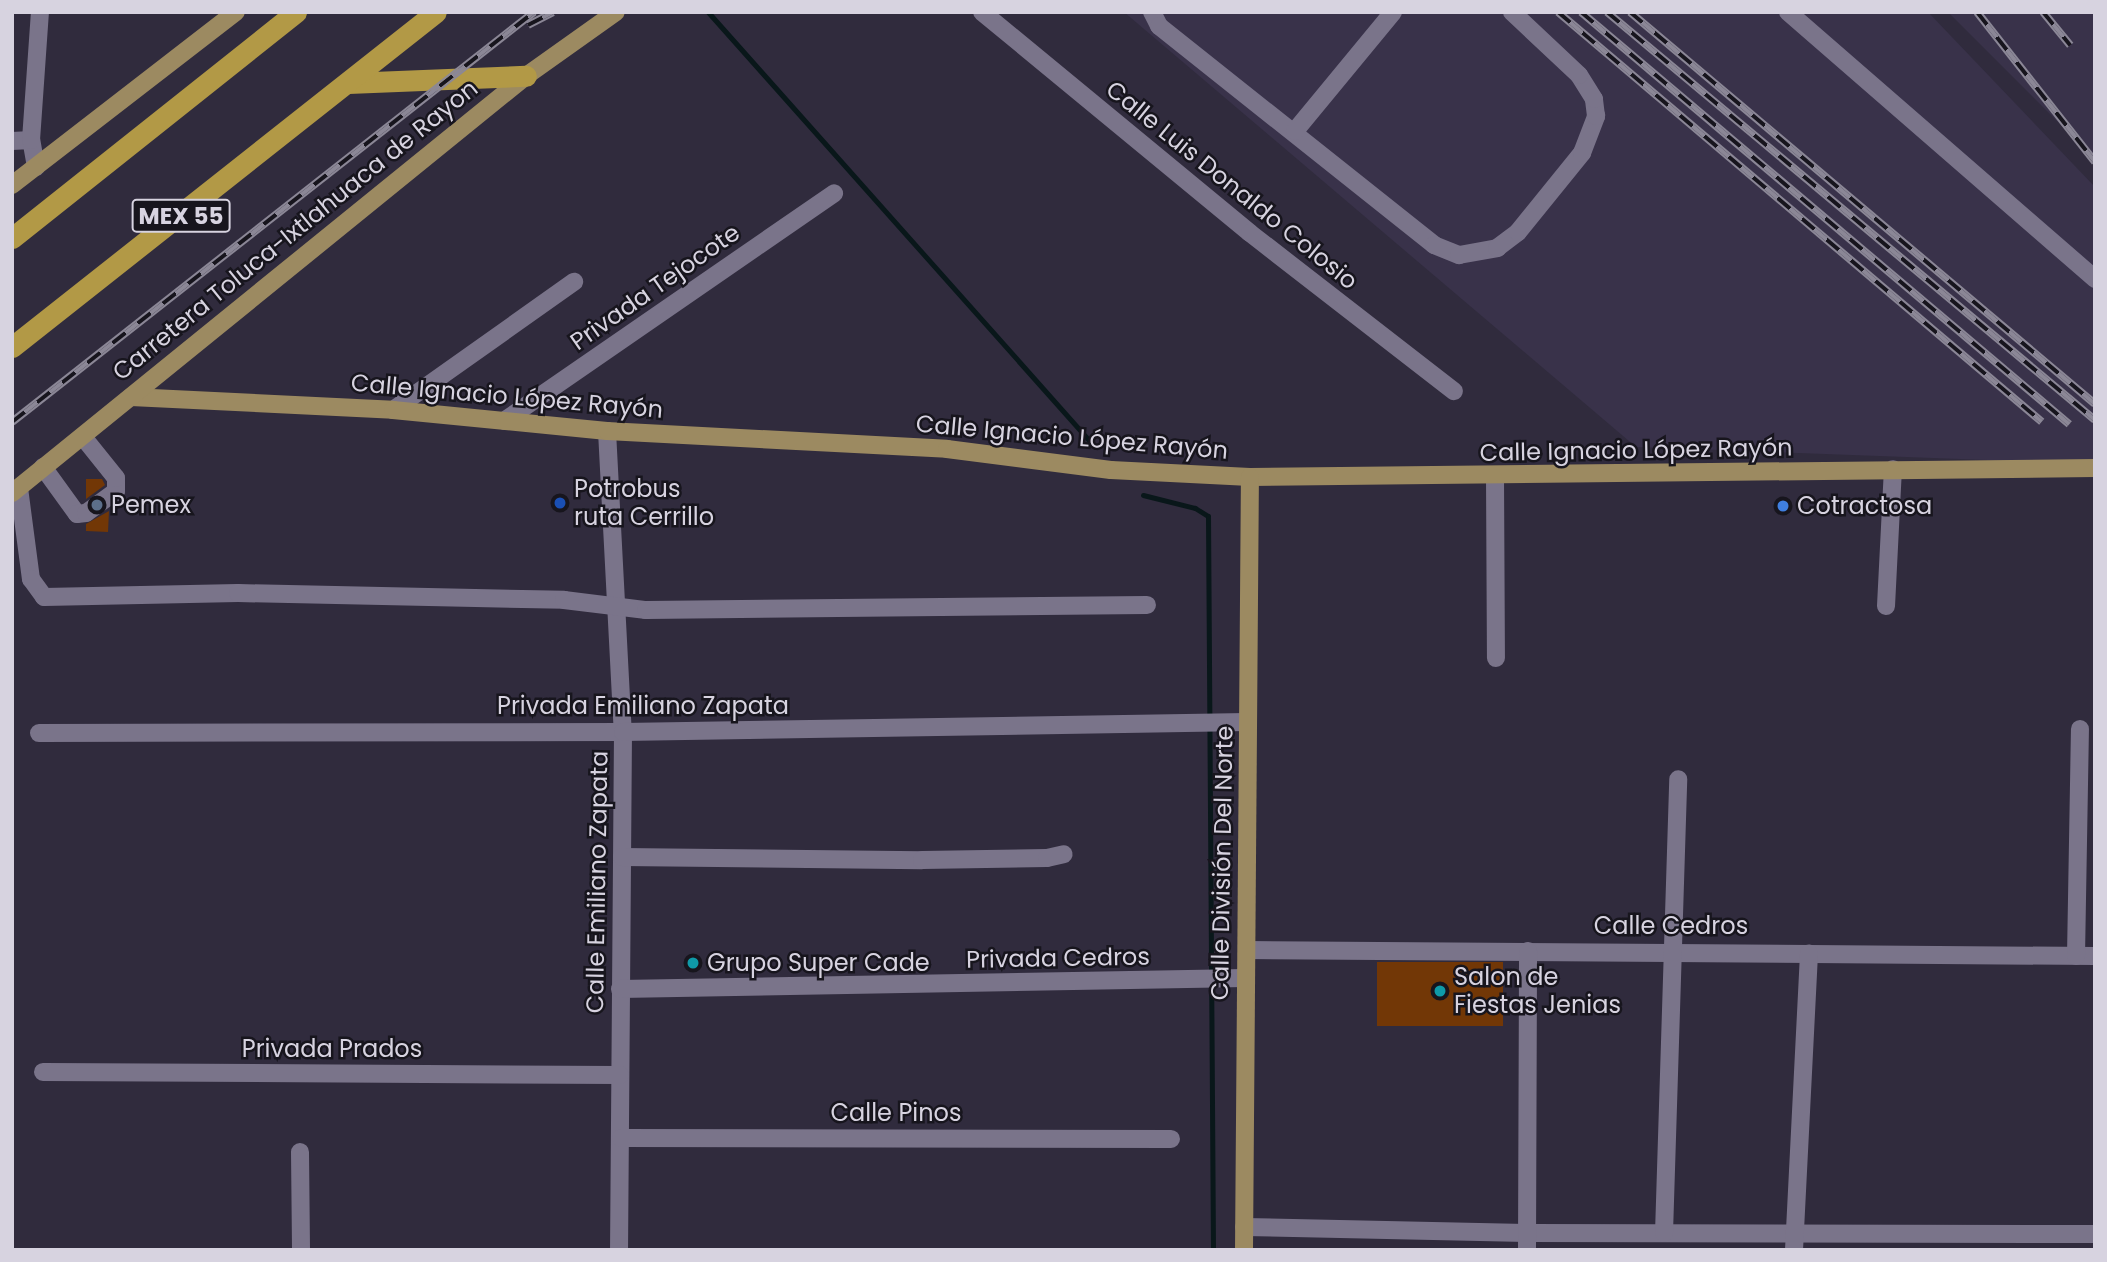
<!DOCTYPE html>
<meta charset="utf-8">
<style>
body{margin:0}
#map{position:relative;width:2107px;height:1262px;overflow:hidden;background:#302b3d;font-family:Poppins,sans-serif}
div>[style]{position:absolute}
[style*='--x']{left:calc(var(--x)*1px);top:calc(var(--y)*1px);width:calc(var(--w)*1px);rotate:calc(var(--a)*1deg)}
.built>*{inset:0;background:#39324a}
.stream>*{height:5px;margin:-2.5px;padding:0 2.5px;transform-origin:2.5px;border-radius:2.5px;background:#09171a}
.building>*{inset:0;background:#723706;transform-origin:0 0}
.minor>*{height:18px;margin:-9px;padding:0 9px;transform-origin:9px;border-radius:9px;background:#7a748a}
.major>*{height:18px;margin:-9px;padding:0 9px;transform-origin:9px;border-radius:9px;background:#9c8a61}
.highway>*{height:21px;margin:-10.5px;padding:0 10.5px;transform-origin:10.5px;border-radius:10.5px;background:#b29946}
.rail>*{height:8px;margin-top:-4px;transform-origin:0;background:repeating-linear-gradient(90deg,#17151d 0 16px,#8b8796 0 32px);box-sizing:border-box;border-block:2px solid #8b8796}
.dots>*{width:19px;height:19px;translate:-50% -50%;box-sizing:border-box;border:4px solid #17151d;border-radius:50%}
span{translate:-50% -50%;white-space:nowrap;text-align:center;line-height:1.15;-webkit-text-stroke:5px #17151d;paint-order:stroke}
.shield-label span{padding:2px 5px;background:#17151d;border:2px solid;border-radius:5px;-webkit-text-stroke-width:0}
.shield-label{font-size:23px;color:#d7d3e0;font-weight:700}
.street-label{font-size:24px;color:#d7d3e0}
.poi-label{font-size:24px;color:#d7d3e0}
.left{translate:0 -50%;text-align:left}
.frame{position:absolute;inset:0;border:14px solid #d7d3e0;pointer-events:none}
</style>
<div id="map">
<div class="built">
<div style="clip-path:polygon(1124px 12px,1928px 12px,2095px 187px,2095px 464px,1636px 447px)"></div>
<div style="clip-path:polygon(1948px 12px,2095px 12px,2095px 159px)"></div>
</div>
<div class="stream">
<div style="--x:708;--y:12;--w:582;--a:48.34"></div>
<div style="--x:1143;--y:495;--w:54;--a:14"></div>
<div style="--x:1195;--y:508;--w:15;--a:32"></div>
<div style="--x:1208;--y:516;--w:734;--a:89.61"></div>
</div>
<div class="building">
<div style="clip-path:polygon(86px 479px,102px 479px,105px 485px,86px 499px)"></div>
<div style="clip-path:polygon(109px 511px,108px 532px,86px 531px,86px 524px)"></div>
<div style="left:1377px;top:962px;width:126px;height:64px"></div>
</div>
<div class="minor">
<div style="--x:982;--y:12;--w:347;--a:39.5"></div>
<div style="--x:1250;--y:233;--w:258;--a:37.8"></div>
<div style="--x:1152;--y:12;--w:16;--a:63"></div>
<div style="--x:1159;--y:26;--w:352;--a:38.5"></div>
<div style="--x:1434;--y:245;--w:27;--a:22"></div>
<div style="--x:1459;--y:255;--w:39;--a:-10"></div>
<div style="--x:1497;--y:248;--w:26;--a:-37"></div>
<div style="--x:1518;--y:232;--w:102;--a:-51"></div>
<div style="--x:1582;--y:153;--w:40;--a:-69"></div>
<div style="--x:1596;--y:116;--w:17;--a:-97"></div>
<div style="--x:1594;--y:99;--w:28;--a:-122"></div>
<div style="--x:1579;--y:75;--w:92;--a:-136.8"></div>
<div style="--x:1788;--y:12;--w:407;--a:41"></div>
<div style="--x:1295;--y:131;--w:154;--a:-50.5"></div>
<div style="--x:12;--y:141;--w:19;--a:-3"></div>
<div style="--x:36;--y:167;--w:27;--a:-100"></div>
<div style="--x:31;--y:140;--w:128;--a:-86"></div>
<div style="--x:393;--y:410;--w:222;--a:-35.3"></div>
<div style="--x:504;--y:421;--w:401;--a:-34.6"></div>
<div style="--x:607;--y:431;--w:301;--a:87"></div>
<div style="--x:623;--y:732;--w:518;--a:90.44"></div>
<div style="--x:43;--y:467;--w:58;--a:54.1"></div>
<div style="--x:77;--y:514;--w:9;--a:-6"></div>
<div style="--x:86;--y:513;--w:37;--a:-36"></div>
<div style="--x:116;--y:491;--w:13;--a:-90"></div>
<div style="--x:116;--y:478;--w:53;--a:-128.8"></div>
<div style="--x:1495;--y:477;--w:181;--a:89.7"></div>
<div style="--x:19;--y:488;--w:92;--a:82.5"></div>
<div style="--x:31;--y:579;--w:22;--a:54"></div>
<div style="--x:44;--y:597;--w:194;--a:-1.2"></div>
<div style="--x:238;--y:593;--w:326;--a:1.2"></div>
<div style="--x:564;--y:600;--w:83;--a:7"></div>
<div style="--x:646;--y:610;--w:501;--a:-0.57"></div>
<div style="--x:1886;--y:606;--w:137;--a:-87.1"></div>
<div style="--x:39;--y:733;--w:584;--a:-0.1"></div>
<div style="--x:623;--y:732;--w:624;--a:-0.92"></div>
<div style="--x:622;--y:857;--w:300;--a:0.6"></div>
<div style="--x:922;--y:860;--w:125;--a:-0.9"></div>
<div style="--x:1047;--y:858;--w:17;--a:-13"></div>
<div style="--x:1247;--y:950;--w:848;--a:0.41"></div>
<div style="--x:2076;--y:956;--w:227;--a:-89"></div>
<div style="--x:620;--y:989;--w:625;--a:-1.01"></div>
<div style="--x:43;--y:1072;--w:577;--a:0.3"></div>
<div style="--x:621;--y:1138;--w:550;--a:0.1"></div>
<div style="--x:300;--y:1152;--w:98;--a:89.4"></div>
<div style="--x:1244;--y:1227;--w:284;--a:1.2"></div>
<div style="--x:1528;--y:1233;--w:567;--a:0.1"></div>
<div style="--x:1664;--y:1233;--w:454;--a:-88.2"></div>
<div style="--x:1527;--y:1250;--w:299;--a:-89.8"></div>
<div style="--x:1794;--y:1250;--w:297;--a:-87.1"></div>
</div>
<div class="major">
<div style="--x:12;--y:185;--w:283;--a:-37.7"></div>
<div style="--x:131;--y:397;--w:262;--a:2.8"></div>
<div style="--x:393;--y:410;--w:215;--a:5.6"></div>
<div style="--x:607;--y:431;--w:340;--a:3"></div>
<div style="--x:947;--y:449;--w:165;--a:7.3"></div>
<div style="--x:1111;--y:470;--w:139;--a:2.9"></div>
<div style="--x:1250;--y:477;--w:845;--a:-0.61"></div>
<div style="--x:12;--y:493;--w:662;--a:-39.05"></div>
<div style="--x:526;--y:76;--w:110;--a:-35.4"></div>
<div style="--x:1244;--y:1250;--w:773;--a:-89.56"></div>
</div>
<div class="highway">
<div style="--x:348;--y:83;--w:178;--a:-2.3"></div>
<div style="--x:12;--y:238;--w:363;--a:-38.5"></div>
<div style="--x:12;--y:347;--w:540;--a:-38.31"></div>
</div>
<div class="rail">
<div style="--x:1558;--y:12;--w:634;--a:40.27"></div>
<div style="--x:1581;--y:12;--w:639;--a:40.17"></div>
<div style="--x:1607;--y:12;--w:636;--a:39.9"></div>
<div style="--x:1630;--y:12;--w:608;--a:40.13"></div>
<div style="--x:1977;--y:12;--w:191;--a:51.8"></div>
<div style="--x:2043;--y:12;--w:43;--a:50.7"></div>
<div style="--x:528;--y:25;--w:28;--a:-27"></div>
<div style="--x:12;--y:422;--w:664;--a:-38.15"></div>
</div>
<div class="dots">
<div style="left:560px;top:503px;background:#1a4fb4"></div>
<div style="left:97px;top:505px;background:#5c6f8a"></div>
<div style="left:1783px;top:506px;background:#3f7fe0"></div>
<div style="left:693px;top:963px;background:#0f9aa8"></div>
<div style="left:1440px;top:991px;background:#0f9aa8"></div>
</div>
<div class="shield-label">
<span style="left:181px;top:216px">MEX 55</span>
</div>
<div class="street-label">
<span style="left:1232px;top:185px;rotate:39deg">Calle Luis Donaldo Colosio</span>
<span style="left:295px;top:230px;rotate:-39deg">Carretera Toluca-Ixtlahuaca de Rayon</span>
<span style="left:655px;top:287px;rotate:-35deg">Privada Tejocote</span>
<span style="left:507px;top:396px;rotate:5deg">Calle Ignacio López Rayón</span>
<span style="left:1072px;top:437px;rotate:5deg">Calle Ignacio López Rayón</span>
<span style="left:1636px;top:450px;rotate:-1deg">Calle Ignacio López Rayón</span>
<span style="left:643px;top:706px">Privada Emiliano Zapata</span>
<span style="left:1222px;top:863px;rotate:-89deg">Calle División Del Norte</span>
<span style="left:597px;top:882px;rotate:-89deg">Calle Emiliano Zapata</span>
<span style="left:1671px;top:926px">Calle Cedros</span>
<span style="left:1058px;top:958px;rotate:-1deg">Privada Cedros</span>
<span style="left:332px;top:1049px">Privada Prados</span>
<span style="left:896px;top:1113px">Calle Pinos</span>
</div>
<div class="poi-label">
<span class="left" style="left:574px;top:503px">Potrobus<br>ruta Cerrillo</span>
<span class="left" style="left:111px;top:505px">Pemex</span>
<span class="left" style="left:1797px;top:506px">Cotractosa</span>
<span class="left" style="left:707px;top:963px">Grupo Super Cade</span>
<span class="left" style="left:1454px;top:991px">Salon de<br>Fiestas Jenias</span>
</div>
<div class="frame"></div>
</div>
